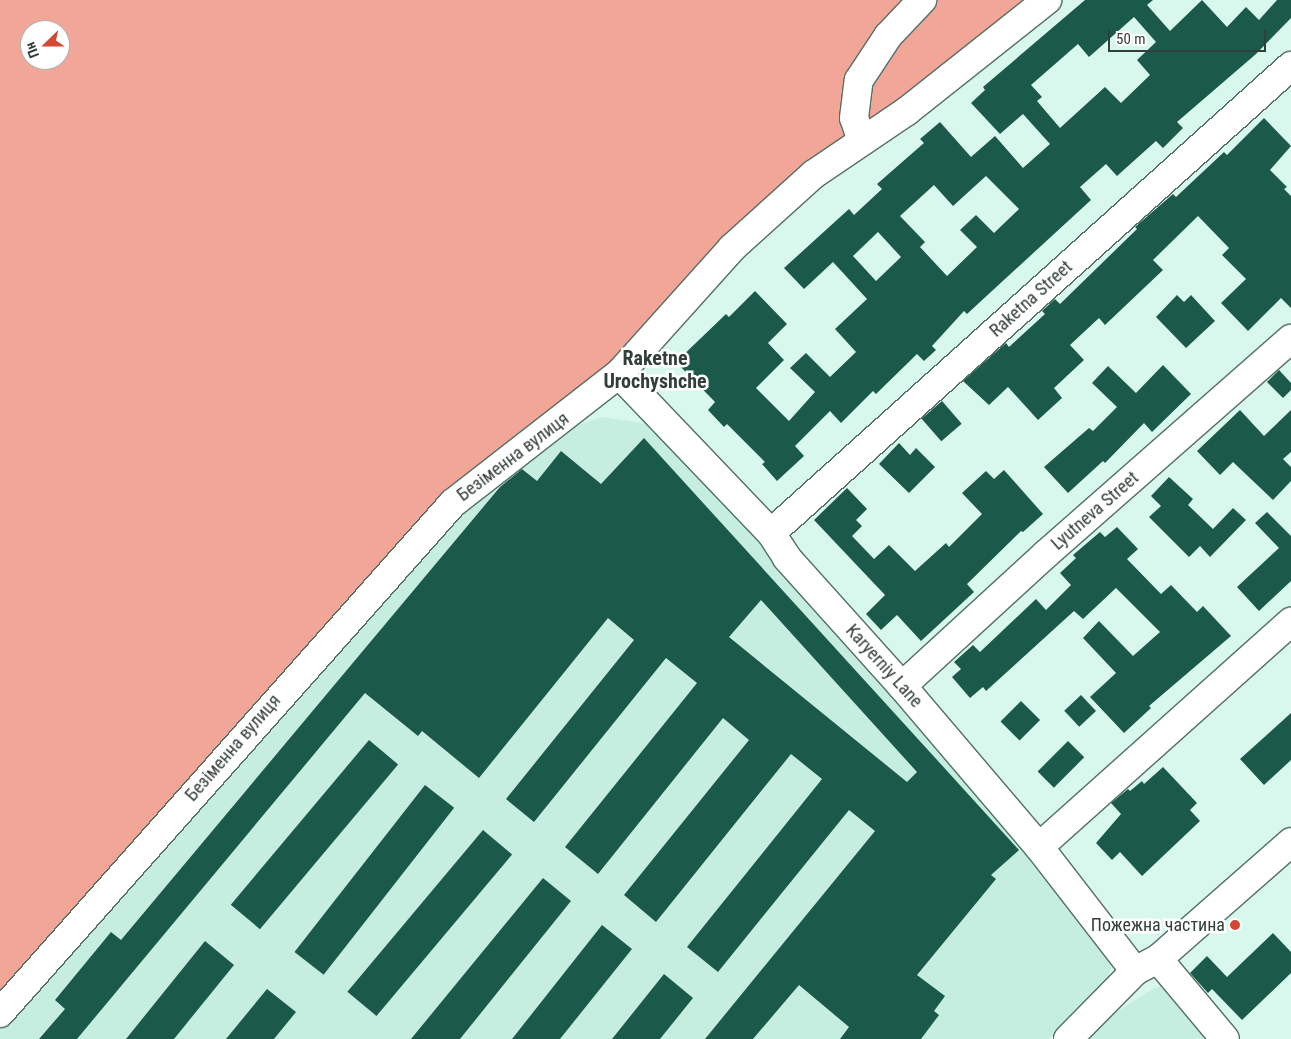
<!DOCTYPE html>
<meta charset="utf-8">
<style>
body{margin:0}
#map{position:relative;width:1291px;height:1039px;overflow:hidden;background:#d9f8ed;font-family:"Roboto Condensed",sans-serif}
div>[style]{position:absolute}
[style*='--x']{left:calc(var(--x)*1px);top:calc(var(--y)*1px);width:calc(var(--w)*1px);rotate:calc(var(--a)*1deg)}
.built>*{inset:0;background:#c6eee0}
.green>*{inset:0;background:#f2a698}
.building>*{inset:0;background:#1b594a;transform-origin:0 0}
.roads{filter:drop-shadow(1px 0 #547067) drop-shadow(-1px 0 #547067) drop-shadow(0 1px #547067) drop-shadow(0 -1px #547067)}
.minor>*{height:28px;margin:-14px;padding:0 14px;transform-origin:14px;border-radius:14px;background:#fff}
.dots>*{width:14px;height:14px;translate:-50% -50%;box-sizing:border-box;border:2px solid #fff;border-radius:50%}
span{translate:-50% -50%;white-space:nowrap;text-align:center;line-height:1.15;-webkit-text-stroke:5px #fff;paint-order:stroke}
.street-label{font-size:18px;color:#323e3a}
.poi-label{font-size:18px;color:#323e3a}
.right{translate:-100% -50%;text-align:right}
.quarter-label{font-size:20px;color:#323e3a;font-weight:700}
.north{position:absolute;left:20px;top:20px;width:50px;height:50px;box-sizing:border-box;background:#fff;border:1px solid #adb2b0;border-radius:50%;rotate:248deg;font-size:14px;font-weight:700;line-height:20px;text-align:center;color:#323e3a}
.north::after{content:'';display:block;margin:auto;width:18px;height:22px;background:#d44734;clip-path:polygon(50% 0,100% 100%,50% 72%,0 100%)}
.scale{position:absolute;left:1108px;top:30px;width:158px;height:22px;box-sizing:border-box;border:2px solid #323e3a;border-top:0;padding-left:6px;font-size:15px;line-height:18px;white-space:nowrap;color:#323e3a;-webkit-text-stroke:4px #fff;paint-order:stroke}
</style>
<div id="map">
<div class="built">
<div style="clip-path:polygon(602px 417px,655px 425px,896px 690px,1106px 950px,1111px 968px,1107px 981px,1049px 1039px,0 1039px,0 1019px,458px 508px,567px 429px)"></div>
<div style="clip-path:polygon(1166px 985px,1216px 1039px,1088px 1039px,1104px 1020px,1154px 988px)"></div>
</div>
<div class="green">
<div style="clip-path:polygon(evenodd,0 0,915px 0,886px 31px,854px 139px,613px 370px,515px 444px,0 1007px,0 0,30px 30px,60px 30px,60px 60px,30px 60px,30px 30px)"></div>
<div style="clip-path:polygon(928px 0,1036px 0,904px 106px,864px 125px,858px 100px)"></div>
</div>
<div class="building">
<div style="clip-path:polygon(evenodd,1085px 0,1153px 0,1147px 5px,1170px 31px,1202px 0,1227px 27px,1246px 7px,1259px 20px,1277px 0,1291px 0,1291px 18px,1256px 54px,1177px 122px,1183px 128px,1163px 148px,1156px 141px,1117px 176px,1106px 164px,1080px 187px,1091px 200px,967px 314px,964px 311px,932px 346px,936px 350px,924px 361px,917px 354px,876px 394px,873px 391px,841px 423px,830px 411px,795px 446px,804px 456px,777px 481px,762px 464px,765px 462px,727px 424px,724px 427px,708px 410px,715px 402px,676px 362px,726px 314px,729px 317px,755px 291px,787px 324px,768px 343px,784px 360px,756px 388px,789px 421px,815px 392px,790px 368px,806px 353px,830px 377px,856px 352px,835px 329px,867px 299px,833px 262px,804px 289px,784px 268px,849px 209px,854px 215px,882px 189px,877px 184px,924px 143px,920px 139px,940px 122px,971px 157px,995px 136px,1023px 168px,1050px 144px,1023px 114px,1000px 134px,971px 103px,985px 90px,983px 87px,1085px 0,1134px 17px,1156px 42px,1137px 60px,1150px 75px,1121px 103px,1105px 87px,1060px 128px,1037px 101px,1042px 97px,1031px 85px,1078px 44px,1089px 57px,1134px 17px,1085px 0,986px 176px,1019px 209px,994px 233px,976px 215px,960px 230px,977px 247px,947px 276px,920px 247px,925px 242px,900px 216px,934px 185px,953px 206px,986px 176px,1085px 0,878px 232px,901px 257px,876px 281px,853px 256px,878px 232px)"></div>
<div style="clip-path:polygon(1264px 118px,1291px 146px,1270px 170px,1287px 187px,1284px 189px,1291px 196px,1291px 308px,1281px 298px,1248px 331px,1221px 303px,1246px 279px,1222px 255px,1229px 248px,1198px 216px,1153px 260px,1163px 270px,1105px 325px,1099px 318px,1070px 345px,1084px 360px,1054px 388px,1062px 398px,1038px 420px,1008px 387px,989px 405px,963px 381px,1006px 343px,1009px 347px,1045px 314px,1042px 311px,1055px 299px,1060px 304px,1137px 229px,1135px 227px,1173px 194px,1176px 197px,1224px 152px,1227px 155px)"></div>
<div style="clip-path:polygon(1177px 295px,1184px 302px,1191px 295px,1215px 321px,1186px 348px,1156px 317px)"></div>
<div style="clip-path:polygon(1163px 365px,1191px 394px,1152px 432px,1144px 423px,1105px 463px,1103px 461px,1068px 493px,1044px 467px,1089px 428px,1093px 431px,1117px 407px,1092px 383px,1108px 366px,1136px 393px)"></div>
<div style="clip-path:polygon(1279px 370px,1291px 383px,1291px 390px,1283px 398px,1267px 382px)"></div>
<div style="left:942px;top:401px;width:30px;height:27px;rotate:49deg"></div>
<div style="clip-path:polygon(1240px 410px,1264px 436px,1291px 410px,1291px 452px,1283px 459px,1291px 467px,1291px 481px,1273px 500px,1233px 462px,1220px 475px,1197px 451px)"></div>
<div style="clip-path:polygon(evenodd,644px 438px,1019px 850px,991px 875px,996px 879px,917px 975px,945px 996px,934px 1011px,939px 1015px,921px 1039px,840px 1039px,849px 1027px,799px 985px,753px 1039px,705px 1039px,875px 831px,849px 810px,718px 972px,687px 947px,822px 779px,791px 754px,656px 922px,624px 895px,749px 740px,723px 718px,598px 874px,565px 847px,697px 683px,666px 658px,534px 822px,506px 799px,634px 640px,608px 618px,479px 778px,422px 731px,418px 736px,365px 693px,77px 1039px,39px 1039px,65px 1009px,55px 1000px,111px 932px,121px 940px,500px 487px,522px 469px,537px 481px,561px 451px,601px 484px,644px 438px,761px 600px,917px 772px,907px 782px,729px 637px,761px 600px)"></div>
<div style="clip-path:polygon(899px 443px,910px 455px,916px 448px,935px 467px,909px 493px,879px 464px)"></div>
<div style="clip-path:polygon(1004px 470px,1043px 514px,1023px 532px,1021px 531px,967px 584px,974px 592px,921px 641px,897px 615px,881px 630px,866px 614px,885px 595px,814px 520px,847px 488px,867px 509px,856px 520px,862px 526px,852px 536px,874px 559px,889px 545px,915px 571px,946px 543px,949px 547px,982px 514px,962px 493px,986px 471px,994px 479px)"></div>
<div style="clip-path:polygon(1169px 477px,1193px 499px,1188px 505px,1213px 529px,1233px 508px,1246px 520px,1210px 557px,1200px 546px,1189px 557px,1149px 517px,1161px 506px,1151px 496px)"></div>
<div style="clip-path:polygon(1267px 512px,1291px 536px,1291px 581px,1259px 611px,1237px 587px,1279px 548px,1255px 523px)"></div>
<div style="clip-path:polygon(1117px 527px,1138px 549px,1127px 559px,1161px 594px,1171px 585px,1197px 612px,1203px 606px,1231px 636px,1149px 706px,1151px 708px,1124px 733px,1090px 697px,1116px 673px,1083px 638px,1099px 621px,1133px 656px,1160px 632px,1116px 588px,1083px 619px,1074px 611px,986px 691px,983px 687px,970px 698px,952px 677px,961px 669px,954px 662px,973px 645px,980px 652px,1036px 599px,1046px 610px,1071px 585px,1060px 573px,1076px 558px,1073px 555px,1100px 532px,1105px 537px)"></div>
<div style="left:1081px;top:695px;width:22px;height:23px;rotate:47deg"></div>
<div style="left:1021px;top:701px;width:27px;height:29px;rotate:45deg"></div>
<div style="clip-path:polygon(1291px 713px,1291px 760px,1264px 785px,1240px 759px)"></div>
<div style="left:369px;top:740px;width:38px;height:215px;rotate:40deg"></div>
<div style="left:1068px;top:741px;width:23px;height:43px;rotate:45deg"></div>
<div style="clip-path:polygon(1163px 767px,1197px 803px,1190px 810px,1200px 821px,1142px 876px,1120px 852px,1112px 860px,1096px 843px,1121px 814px,1111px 803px,1128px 789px,1130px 791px,1142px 781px,1144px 784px)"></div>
<div style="left:425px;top:785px;width:37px;height:212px;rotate:38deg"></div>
<div style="left:483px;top:830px;width:38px;height:211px;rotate:40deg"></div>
<div style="clip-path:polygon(543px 878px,571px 901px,460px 1039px,411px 1039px)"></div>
<div style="clip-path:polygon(602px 925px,632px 949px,560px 1039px,512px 1039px)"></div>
<div style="clip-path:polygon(1273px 933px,1291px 952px,1291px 973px,1242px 1020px,1212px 989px,1208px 993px,1190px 973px,1207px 956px,1227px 977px)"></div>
<div style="clip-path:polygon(205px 941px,234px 965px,174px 1039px,126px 1039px)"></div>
<div style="clip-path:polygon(664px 974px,693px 998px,660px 1039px,612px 1039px)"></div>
<div style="clip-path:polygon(267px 989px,296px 1012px,274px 1039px,226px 1039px)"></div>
</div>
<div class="roads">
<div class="minor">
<div style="--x:862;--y:141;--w:24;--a:-109"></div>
<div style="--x:854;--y:118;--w:38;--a:-83"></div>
<div style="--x:859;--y:80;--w:53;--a:-56.6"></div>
<div style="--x:888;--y:36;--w:50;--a:-46.6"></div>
<div style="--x:619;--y:374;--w:220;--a:46.3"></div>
<div style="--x:771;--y:533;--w:30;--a:57"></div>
<div style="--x:787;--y:558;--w:172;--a:48.1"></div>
<div style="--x:902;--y:686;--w:211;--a:49.6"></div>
<div style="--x:1039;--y:847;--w:157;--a:52.3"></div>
<div style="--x:771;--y:533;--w:699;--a:-41.93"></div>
<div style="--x:902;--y:686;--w:195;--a:-42.5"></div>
<div style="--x:1046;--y:554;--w:326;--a:-41.3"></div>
<div style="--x:1039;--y:847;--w:338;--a:-41.8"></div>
<div style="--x:1158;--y:959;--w:104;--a:50.1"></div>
<div style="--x:0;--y:1013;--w:682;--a:-48.39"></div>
<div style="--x:453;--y:503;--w:210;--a:-37.9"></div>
<div style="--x:619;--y:374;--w:169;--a:-48.1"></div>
<div style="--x:732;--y:248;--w:110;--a:-42.1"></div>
<div style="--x:814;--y:174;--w:112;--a:-34.1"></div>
<div style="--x:907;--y:111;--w:179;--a:-38.4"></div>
<div style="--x:1068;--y:1039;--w:95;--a:-45.4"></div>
<div style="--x:1135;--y:971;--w:26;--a:-28"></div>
<div style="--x:1158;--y:959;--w:177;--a:-41.3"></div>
</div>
</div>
<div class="dots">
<div style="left:1235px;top:925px;background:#d44734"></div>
</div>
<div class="street-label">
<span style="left:1031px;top:299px;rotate:-42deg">Raketna Street</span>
<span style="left:513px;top:457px;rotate:-37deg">Безіменна вулиця</span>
<span style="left:1095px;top:511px;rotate:-41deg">Lyutneva Street</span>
<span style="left:884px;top:666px;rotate:48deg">Karyerniy Lane</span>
<span style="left:233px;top:748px;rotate:-49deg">Безіменна вулиця</span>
</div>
<div class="poi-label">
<span class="right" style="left:1225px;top:925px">Пожежна частина</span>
</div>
<div class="quarter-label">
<span style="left:655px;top:370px">Raketne<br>Urochyshche</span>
</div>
<div class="north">Пн</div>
<div class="scale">50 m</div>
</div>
